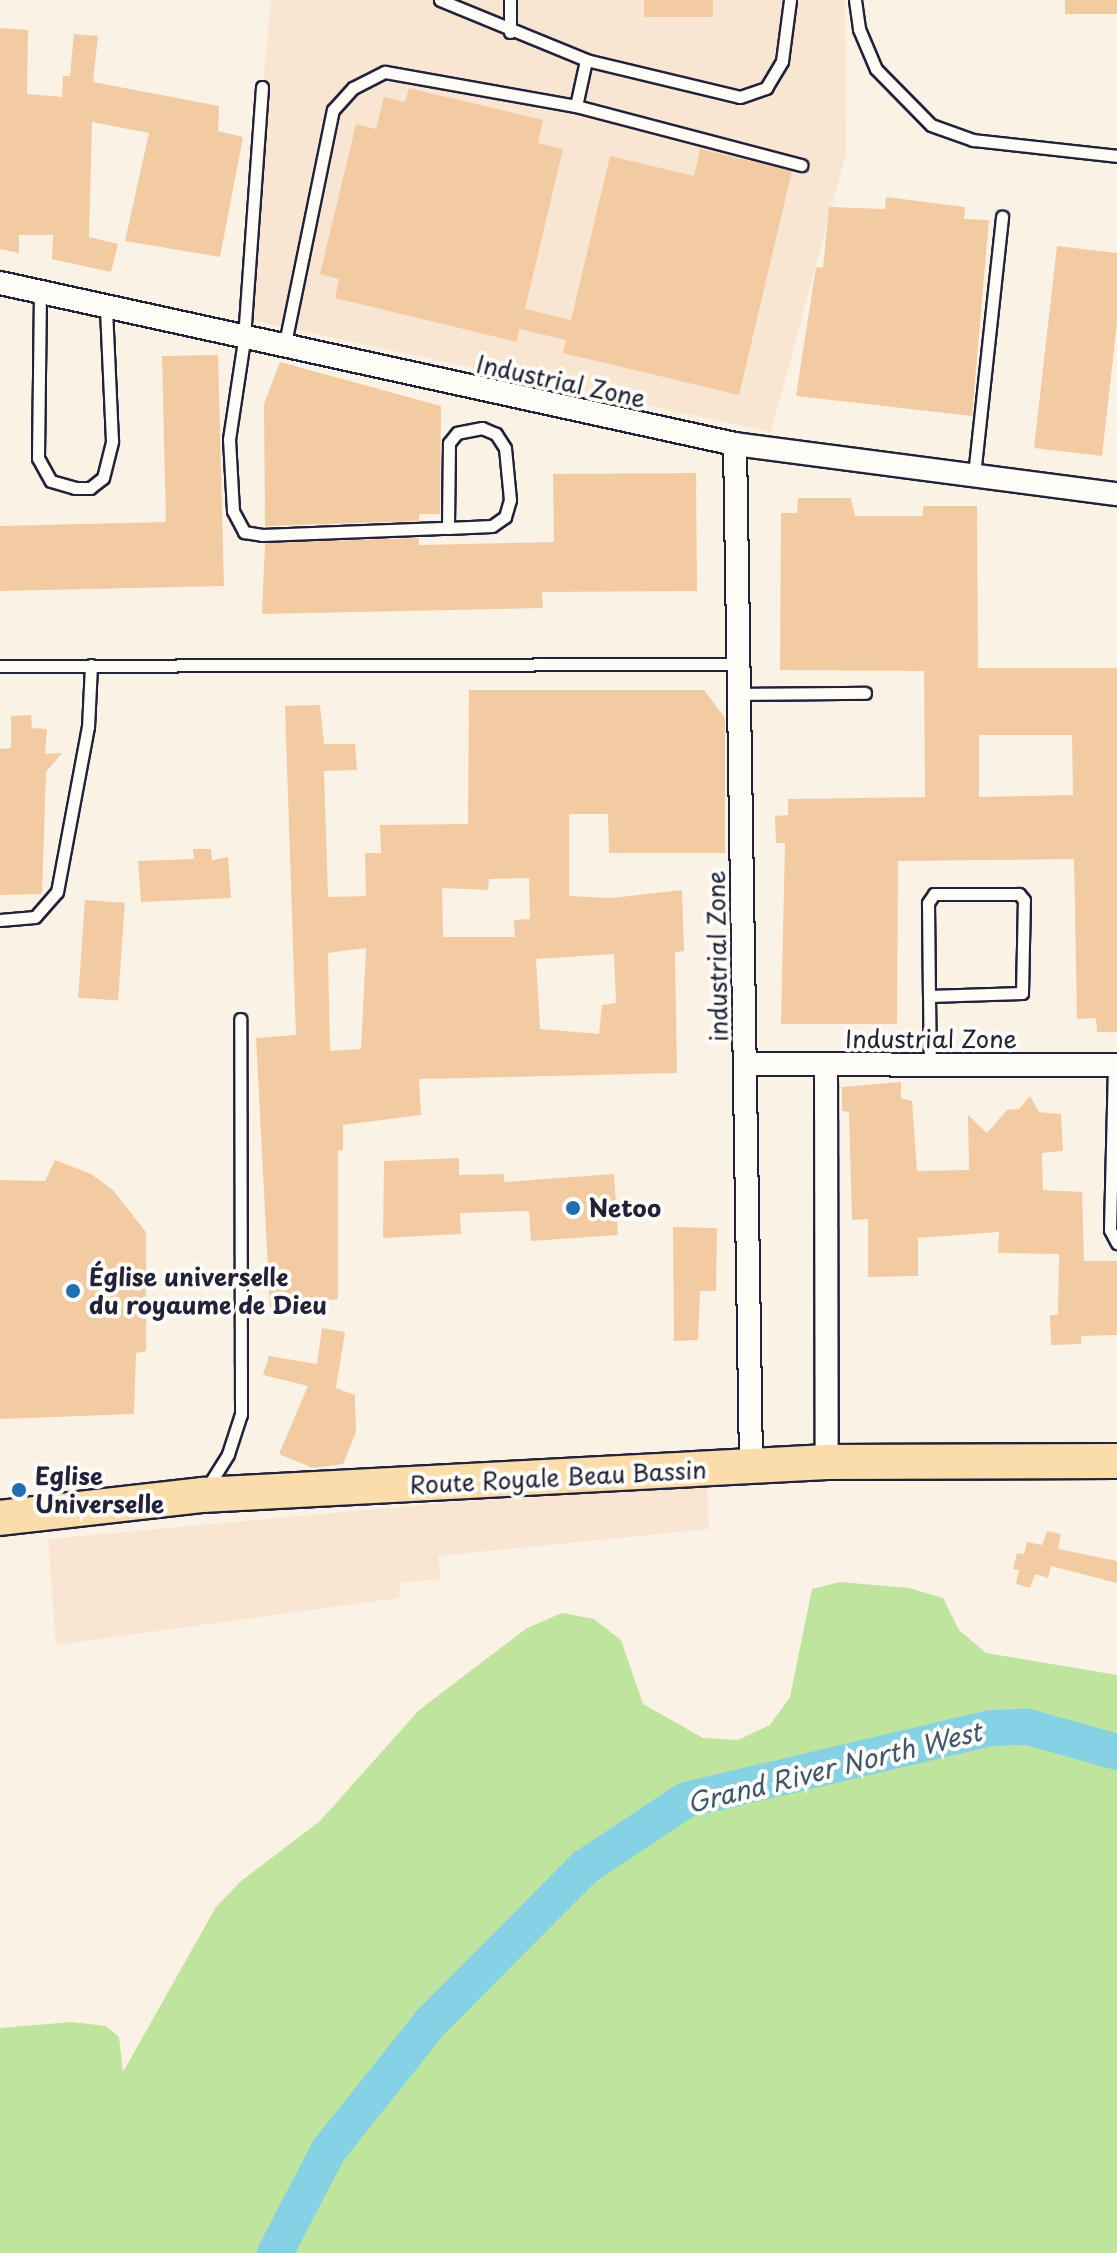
<!DOCTYPE html>
<meta charset="utf-8">
<style>
body{margin:0}
#map{position:relative;width:1117px;height:2253px;overflow:hidden;background:#fbf2e6;font-family:"Playpen Sans",sans-serif}
div>[style]{position:absolute}
[style*='--x']{left:calc(var(--x)*1px);top:calc(var(--y)*1px);width:calc(var(--w)*1px);rotate:calc(var(--a)*1deg)}
.built>*{inset:0;background:#f9e6d2}
.green>*{inset:0;background:#bfe49e}
.river>*{height:36px;margin:-18px;padding:0 18px;transform-origin:18px;border-radius:18px;background:#86d2e5}
.building>*{inset:0;background:#f3cba3;transform-origin:0 0}
.roads{filter:drop-shadow(2px 0 #22223b) drop-shadow(-2px 0 #22223b) drop-shadow(0 2px #22223b) drop-shadow(0 -2px #22223b)}
.service>*{height:11px;margin:-5.5px;padding:0 5.5px;transform-origin:5.5px;border-radius:5.5px;background:#fdfcf7}
.minor>*{height:22px;margin:-11px;padding:0 11px;transform-origin:11px;border-radius:11px;background:#fdfcf7}
.primary>*{height:34px;margin:-17px;padding:0 17px;transform-origin:17px;border-radius:17px;background:#faddab}
.dots>*{width:22px;height:22px;translate:-50% -50%;box-sizing:border-box;border:4px solid #fdfcf7;border-radius:50%}
span{translate:-50% -50%;white-space:nowrap;text-align:center;line-height:1.15;-webkit-text-stroke:8px #fdfcf7;paint-order:stroke}
.street-label{font-size:24px;color:#22223b}
.poi-label{font-size:24px;color:#22223b;font-weight:700}
.left{translate:0 -50%;text-align:left}
.water-label{font-size:26px;color:#40576e;font-style:italic}
</style>
<div id="map">
<div class="built">
<div style="clip-path:polygon(271px 0,845px 0,846px 154px,771px 432px,241px 318px)"></div>
<div style="clip-path:polygon(707px 1487px,709px 1529px,438px 1556px,441px 1579px,401px 1583px,399px 1598px,56px 1645px,48px 1539px,454px 1502px)"></div>
</div>
<div class="green">
<div style="clip-path:polygon(840px 1582px,909px 1588px,943px 1598px,959px 1630px,986px 1653px,1117px 1675px,1117px 2253px,0 2253px,0 2028px,72px 2022px,106px 2026px,119px 2037px,123px 2072px,216px 1907px,240px 1882px,320px 1821px,419px 1710px,527px 1628px,562px 1613px,594px 1619px,621px 1640px,643px 1704px,703px 1738px,738px 1740px,770px 1725px,790px 1697px,812px 1589px)"></div>
</div>
<div class="river">
<div style="--x:275;--y:2253;--w:115;--a:-62.5"></div>
<div style="--x:328;--y:2151;--w:164;--a:-51.4"></div>
<div style="--x:430;--y:2023;--w:220;--a:-45.2"></div>
<div style="--x:585;--y:1867;--w:121;--a:-33.6"></div>
<div style="--x:686;--y:1800;--w:313;--a:-13.3"></div>
<div style="--x:991;--y:1728;--w:37;--a:-2"></div>
<div style="--x:1028;--y:1727;--w:92;--a:15.7"></div>
</div>
<div class="building">
<div style="left:644px;top:0;width:69px;height:17px"></div>
<div style="left:1065px;top:0;width:52px;height:14px"></div>
<div style="clip-path:polygon(0 28px,28px 30px,27px 94px,62px 97px,63px 76px,70px 76px,74px 34px,98px 36px,93px 82px,219px 106px,218px 131px,243px 137px,220px 257px,125px 241px,149px 133px,92px 122px,89px 237px,118px 244px,111px 272px,52px 259px,53px 235px,19px 235px,19px 253px,0 249px)"></div>
<div style="clip-path:polygon(409px 88px,543px 120px,538px 143px,563px 149px,525px 309px,571px 320px,610px 156px,694px 176px,700px 149px,792px 171px,739px 395px,563px 353px,566px 340px,519px 329px,517px 342px,335px 298px,339px 279px,320px 274px,356px 124px,376px 129px,384px 97px,405px 102px)"></div>
<div style="clip-path:polygon(886px 197px,965px 207px,964px 219px,989px 220px,972px 416px,796px 396px,816px 267px,823px 268px,829px 207px,885px 209px)"></div>
<div style="clip-path:polygon(1057px 246px,1117px 253px,1117px 323px,1102px 456px,1034px 448px)"></div>
<div style="clip-path:polygon(218px 355px,224px 586px,0 591px,0 526px,166px 522px,162px 356px)"></div>
<div style="clip-path:polygon(280px 362px,441px 406px,440px 514px,419px 514px,419px 521px,265px 526px,264px 404px)"></div>
<div style="clip-path:polygon(696px 473px,697px 591px,542px 592px,543px 608px,262px 614px,265px 543px,419px 538px,419px 545px,554px 542px,553px 474px)"></div>
<div style="clip-path:polygon(evenodd,798px 498px,851px 498px,855px 516px,923px 516px,923px 506px,977px 506px,978px 668px,1117px 668px,1117px 1032px,1097px 1032px,1096px 1018px,1077px 1019px,1074px 859px,898px 861px,897px 1024px,781px 1024px,785px 843px,776px 843px,775px 816px,788px 815px,788px 799px,925px 797px,924px 671px,780px 670px,781px 513px,797px 513px,798px 498px,979px 735px,1072px 735px,1073px 795px,979px 797px,979px 735px)"></div>
<div style="clip-path:polygon(evenodd,469px 690px,704px 690px,725px 718px,725px 853px,609px 853px,608px 814px,569px 814px,569px 896px,612px 898px,682px 890px,684px 951px,675px 952px,677px 1073px,419px 1079px,421px 1115px,343px 1125px,343px 1150px,338px 1151px,338px 1299px,270px 1307px,256px 1038px,296px 1035px,285px 706px,320px 705px,324px 744px,355px 744px,357px 770px,324px 771px,328px 897px,366px 896px,365px 853px,381px 853px,380px 825px,468px 824px,469px 690px,529px 878px,530px 919px,514px 920px,515px 937px,443px 937px,442px 888px,488px 890px,489px 879px,529px 878px,469px 690px,366px 948px,361px 1049px,330px 1051px,328px 953px,366px 948px,469px 690px,614px 954px,616px 1003px,602px 1005px,599px 1034px,540px 1029px,536px 959px,614px 954px)"></div>
<div style="clip-path:polygon(31px 715px,32px 728px,47px 729px,45px 754px,62px 753px,46px 772px,42px 894px,0 895px,0 749px,11px 748px,11px 716px)"></div>
<div style="clip-path:polygon(193px 849px,211px 849px,212px 860px,228px 857px,231px 898px,141px 902px,138px 861px,194px 859px)"></div>
<div style="left:85px;top:900px;width:40px;height:98px;rotate:4deg"></div>
<div style="clip-path:polygon(901px 1082px,901px 1098px,912px 1101px,917px 1171px,969px 1170px,968px 1115px,987px 1133px,1007px 1110px,1019px 1109px,1030px 1096px,1039px 1112px,1061px 1114px,1063px 1151px,1042px 1153px,1043px 1190px,1082px 1192px,1084px 1261px,1117px 1261px,1117px 1335px,1081px 1336px,1081px 1344px,1051px 1345px,1050px 1315px,1058px 1315px,1059px 1254px,998px 1253px,999px 1232px,918px 1238px,918px 1276px,868px 1277px,868px 1219px,852px 1220px,849px 1112px,842px 1111px,842px 1087px)"></div>
<div style="clip-path:polygon(459px 1158px,459px 1175px,504px 1174px,504px 1182px,614px 1174px,618px 1235px,531px 1241px,529px 1211px,460px 1213px,461px 1234px,383px 1238px,384px 1161px)"></div>
<div style="clip-path:polygon(55px 1160px,91px 1174px,113px 1190px,146px 1232px,146px 1351px,136px 1353px,134px 1414px,0 1419px,0 1180px,45px 1181px)"></div>
<div style="clip-path:polygon(673px 1227px,717px 1228px,716px 1291px,700px 1291px,698px 1340px,674px 1341px)"></div>
<div style="clip-path:polygon(322px 1328px,345px 1332px,336px 1388px,355px 1395px,356px 1432px,343px 1464px,313px 1468px,279px 1454px,308px 1386px,263px 1375px,269px 1356px,317px 1364px)"></div>
<div style="clip-path:polygon(1047px 1531px,1061px 1534px,1058px 1549px,1117px 1561px,1117px 1583px,1051px 1566px,1048px 1578px,1035px 1574px,1030px 1588px,1016px 1584px,1019px 1570px,1013px 1569px,1017px 1553px,1024px 1554px,1027px 1542px,1042px 1545px)"></div>
</div>
<div class="roads">
<div class="service">
<div style="--x:440;--y:0;--w:158;--a:22.3"></div>
<div style="--x:586;--y:60;--w:158;--a:13.5"></div>
<div style="--x:740;--y:97;--w:28;--a:-19"></div>
<div style="--x:766;--y:88;--w:31;--a:-59"></div>
<div style="--x:782;--y:61;--w:62;--a:-82.5"></div>
<div style="--x:855;--y:0;--w:29;--a:82"></div>
<div style="--x:859;--y:29;--w:43;--a:67"></div>
<div style="--x:876;--y:69;--w:78;--a:45.5"></div>
<div style="--x:931;--y:125;--w:45;--a:19.7"></div>
<div style="--x:973;--y:140;--w:145;--a:6.3"></div>
<div style="--x:510;--y:32;--w:32;--a:-90"></div>
<div style="--x:262;--y:87;--w:254;--a:94.1"></div>
<div style="--x:244;--y:340;--w:100;--a:98.6"></div>
<div style="--x:229;--y:439;--w:72;--a:86.8"></div>
<div style="--x:233;--y:511;--w:24;--a:62"></div>
<div style="--x:244;--y:532;--w:18;--a:9"></div>
<div style="--x:262;--y:535;--w:186;--a:-2.2"></div>
<div style="--x:448;--y:528;--w:44;--a:-2.6"></div>
<div style="--x:492;--y:526;--w:16;--a:-35"></div>
<div style="--x:505;--y:517;--w:18;--a:-74"></div>
<div style="--x:510;--y:500;--w:52;--a:-95.5"></div>
<div style="--x:505;--y:448;--w:17;--a:-123"></div>
<div style="--x:496;--y:434;--w:15;--a:-157"></div>
<div style="--x:482;--y:428;--w:25;--a:169"></div>
<div style="--x:457;--y:433;--w:13;--a:129"></div>
<div style="--x:449;--y:443;--w:85;--a:90.7"></div>
<div style="--x:576;--y:106;--w:47;--a:-77.7"></div>
<div style="--x:40;--y:293;--w:165;--a:90.7"></div>
<div style="--x:38;--y:458;--w:26;--a:61"></div>
<div style="--x:51;--y:481;--w:25;--a:16"></div>
<div style="--x:75;--y:488;--w:15;--a:0"></div>
<div style="--x:90;--y:488;--w:16;--a:-38"></div>
<div style="--x:103;--y:478;--w:38;--a:-76"></div>
<div style="--x:112;--y:441;--w:133;--a:-92.6"></div>
<div style="--x:284;--y:348;--w:243;--a:-78.4"></div>
<div style="--x:333;--y:110;--w:30;--a:-48"></div>
<div style="--x:353;--y:88;--w:36;--a:-27"></div>
<div style="--x:385;--y:72;--w:194;--a:10.1"></div>
<div style="--x:576;--y:106;--w:233;--a:14.7"></div>
<div style="--x:974;--y:475;--w:260;--a:-83.8"></div>
<div style="--x:0;--y:666;--w:738;--a:-0.16"></div>
<div style="--x:738;--y:694;--w:127;--a:-0.5"></div>
<div style="--x:0;--y:920;--w:35;--a:-5"></div>
<div style="--x:35;--y:917;--w:33;--a:-49"></div>
<div style="--x:57;--y:892;--w:168;--a:-79.4"></div>
<div style="--x:88;--y:727;--w:62;--a:-87.2"></div>
<div style="--x:929;--y:996;--w:93;--a:-1.8"></div>
<div style="--x:1022;--y:993;--w:93;--a:-88.8"></div>
<div style="--x:1024;--y:900;--w:8;--a:-130"></div>
<div style="--x:1019;--y:894;--w:85;--a:180"></div>
<div style="--x:934;--y:894;--w:11;--a:124"></div>
<div style="--x:928;--y:903;--w:93;--a:89.4"></div>
<div style="--x:929;--y:996;--w:68;--a:89.2"></div>
<div style="--x:1114;--y:1065;--w:165;--a:91.4"></div>
<div style="--x:1110;--y:1230;--w:15;--a:62"></div>
<div style="--x:207;--y:1488;--w:40;--a:-58"></div>
<div style="--x:228;--y:1454;--w:42;--a:-72"></div>
<div style="--x:241;--y:1414;--w:395;--a:-90.1"></div>
</div>
<div class="minor">
<div style="--x:0;--y:283;--w:752;--a:12.36"></div>
<div style="--x:735;--y:444;--w:385;--a:7.5"></div>
<div style="--x:735;--y:444;--w:1024;--a:89.1"></div>
<div style="--x:745;--y:1064;--w:372;--a:0.2"></div>
<div style="--x:826;--y:1064;--w:398;--a:89.9"></div>
</div>
<div class="primary">
<div style="--x:0;--y:1518;--w:203;--a:-6.5"></div>
<div style="--x:202;--y:1495;--w:626;--a:-3.02"></div>
<div style="--x:827;--y:1462;--w:290;--a:-0.2"></div>
</div>
</div>
<div class="dots">
<div style="left:573px;top:1208px;background:#1f6fb2"></div>
<div style="left:73px;top:1291px;background:#1f6fb2"></div>
<div style="left:19px;top:1490px;background:#1f6fb2"></div>
</div>
<div class="street-label">
<span style="left:561px;top:381px;rotate:12deg">Industrial Zone</span>
<span style="left:717px;top:956px;rotate:-91deg">industrial Zone</span>
<span style="left:931px;top:1039px">Industrial Zone</span>
<span style="left:558px;top:1477px;rotate:-3deg">Route Royale Beau Bassin</span>
</div>
<div class="poi-label">
<span class="left" style="left:589px;top:1208px">Netoo</span>
<span class="left" style="left:89px;top:1291px">Église universelle<br>du royaume de Dieu</span>
<span class="left" style="left:35px;top:1490px">Eglise<br>Universelle</span>
</div>
<div class="water-label">
<span style="left:834px;top:1767px;rotate:-14deg">Grand River North West</span>
</div>
</div>
